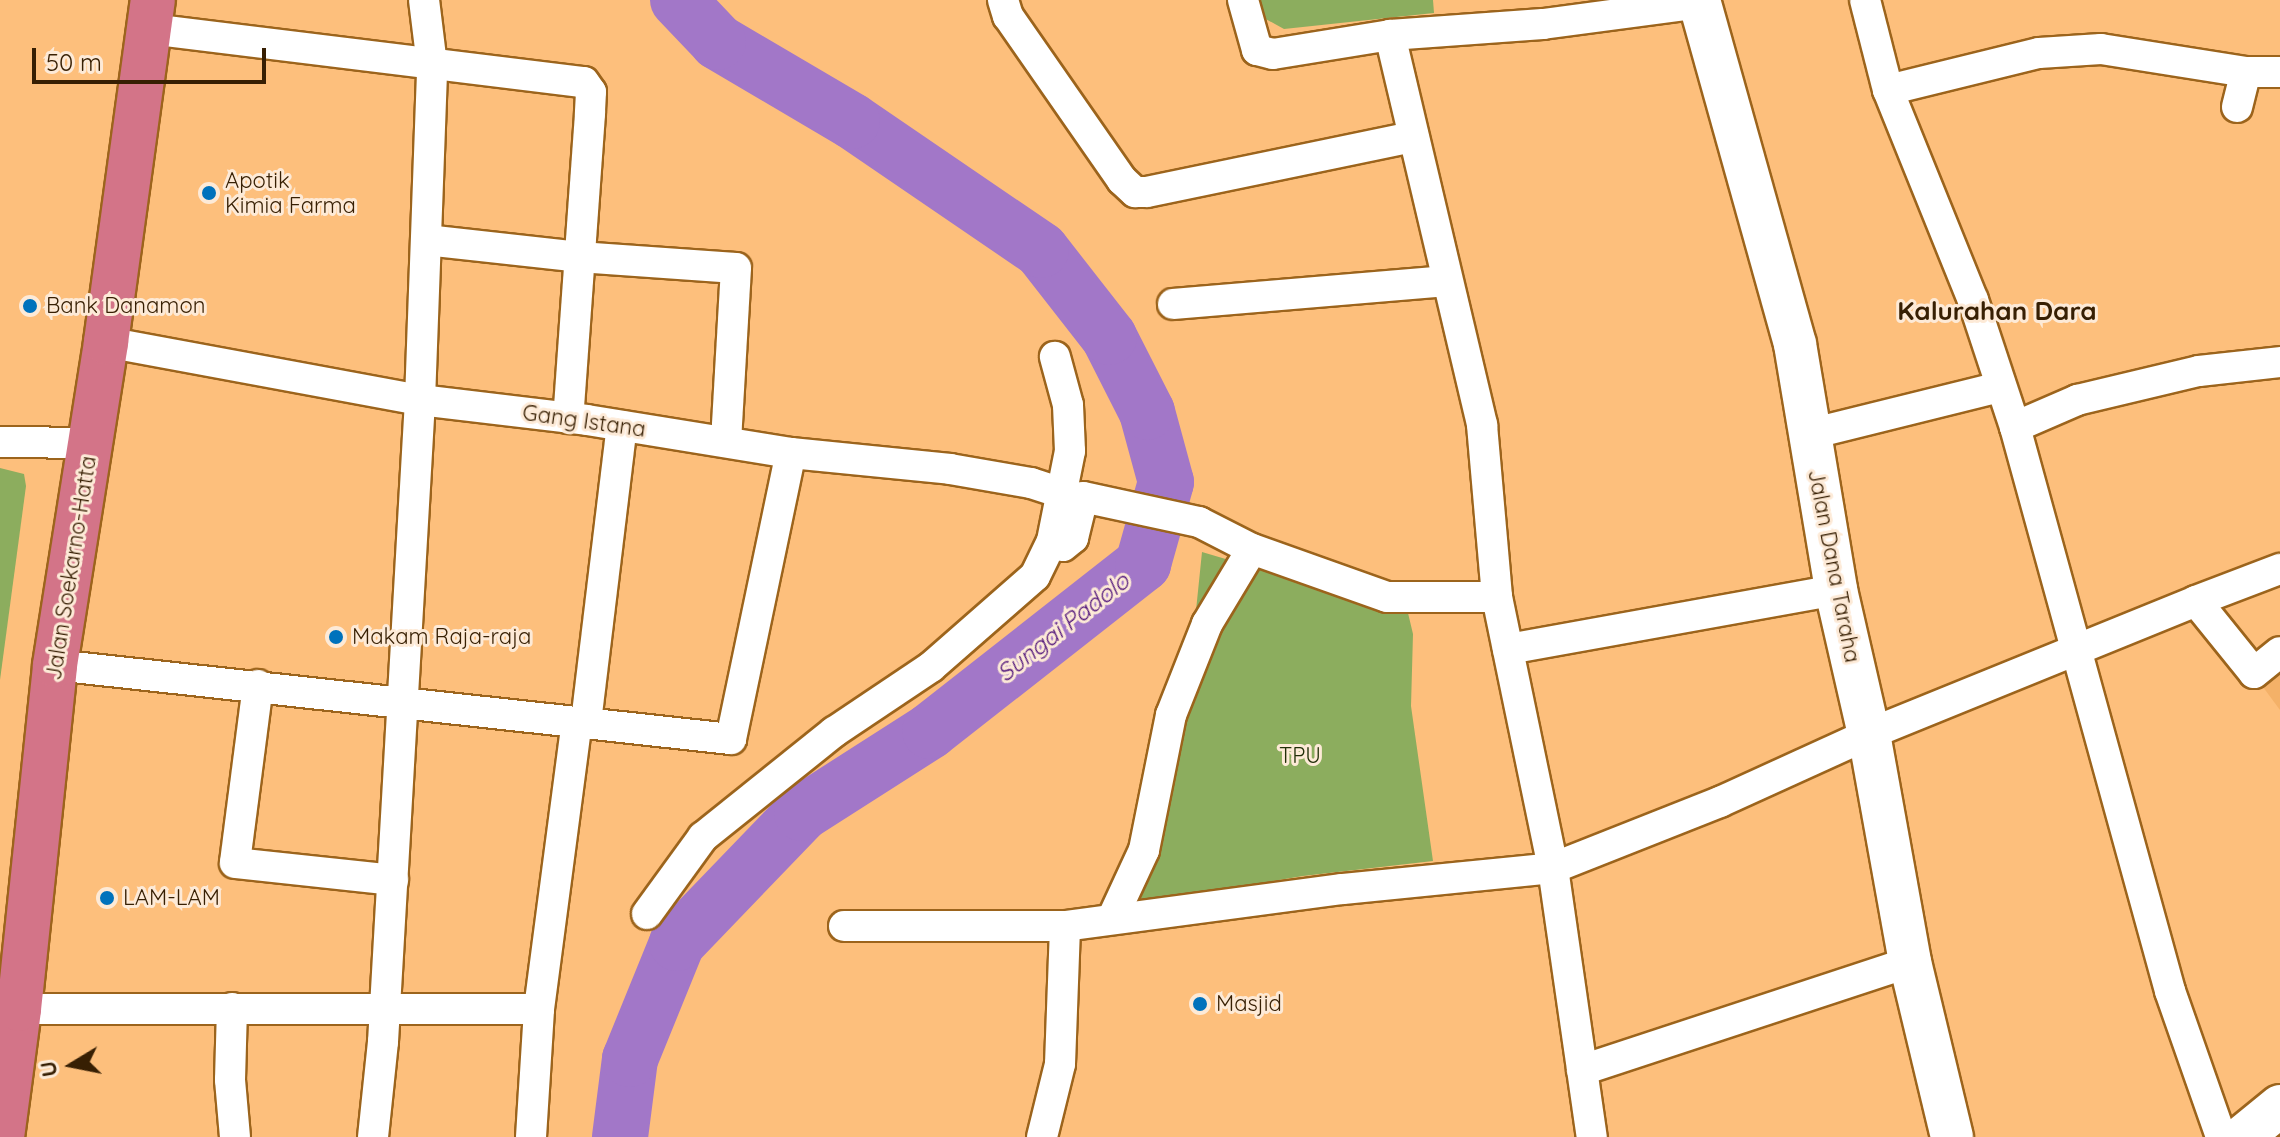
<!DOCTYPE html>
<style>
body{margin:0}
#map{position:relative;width:2280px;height:1137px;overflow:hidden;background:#fdbf7c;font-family:Quicksand,sans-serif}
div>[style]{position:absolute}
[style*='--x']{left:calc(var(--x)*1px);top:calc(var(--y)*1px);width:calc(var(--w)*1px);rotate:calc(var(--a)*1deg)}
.built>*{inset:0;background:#f4b168}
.green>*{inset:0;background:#8cad5e}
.river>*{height:56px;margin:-28px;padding:0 28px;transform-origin:28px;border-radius:28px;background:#a277c8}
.roads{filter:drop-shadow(2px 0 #9c641c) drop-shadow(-2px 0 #9c641c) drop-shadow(0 2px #9c641c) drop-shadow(0 -2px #9c641c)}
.street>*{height:30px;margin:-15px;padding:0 15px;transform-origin:15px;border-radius:15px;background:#fff}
.secondary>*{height:42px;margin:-21px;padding:0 21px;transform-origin:21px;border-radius:21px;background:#fff}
.highway>*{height:44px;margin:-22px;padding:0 22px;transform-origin:22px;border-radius:22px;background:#d37488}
.dots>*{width:22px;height:22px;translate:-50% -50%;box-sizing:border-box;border:4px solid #fdead7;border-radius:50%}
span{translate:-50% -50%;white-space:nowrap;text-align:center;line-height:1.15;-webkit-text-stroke:6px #fdead7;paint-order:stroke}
.poi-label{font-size:22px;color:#371f03}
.left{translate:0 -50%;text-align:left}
.street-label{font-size:22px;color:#371f03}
.park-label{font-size:22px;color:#212f08}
.water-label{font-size:24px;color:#561b7d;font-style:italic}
.quarter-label{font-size:26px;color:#371f03;font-weight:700}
.north{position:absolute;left:32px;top:1025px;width:80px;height:80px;-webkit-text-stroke:6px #fdead7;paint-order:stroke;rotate:260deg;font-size:22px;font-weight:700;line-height:32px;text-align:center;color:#371f03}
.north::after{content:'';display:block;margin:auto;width:28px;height:36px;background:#371f03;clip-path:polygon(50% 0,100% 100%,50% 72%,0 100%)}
.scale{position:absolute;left:32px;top:48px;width:234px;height:36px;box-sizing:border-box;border:4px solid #371f03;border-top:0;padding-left:10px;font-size:24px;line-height:28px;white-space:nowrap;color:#371f03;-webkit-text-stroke:6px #fdead7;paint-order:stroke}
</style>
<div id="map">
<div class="built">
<div style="clip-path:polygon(2280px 667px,2280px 710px,2260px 683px)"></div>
</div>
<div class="green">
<div style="clip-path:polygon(1255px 0,1433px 0,1434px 13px,1284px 29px,1262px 17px)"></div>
<div style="clip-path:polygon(0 468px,24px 474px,26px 486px,0 680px)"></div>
<div style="clip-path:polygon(1202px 552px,1408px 613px,1413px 634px,1411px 706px,1433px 861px,1303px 876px,1134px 904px,1182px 747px)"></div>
</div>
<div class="river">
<div style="--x:620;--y:1137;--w:79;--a:-82.7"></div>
<div style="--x:630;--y:1059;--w:125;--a:-67.9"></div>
<div style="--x:677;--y:943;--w:180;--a:-46.1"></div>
<div style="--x:802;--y:813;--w:152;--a:-32.6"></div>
<div style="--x:930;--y:731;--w:271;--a:-38.1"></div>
<div style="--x:1143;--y:564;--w:85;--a:-74.3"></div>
<div style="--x:1166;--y:482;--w:73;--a:-105.2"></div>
<div style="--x:1147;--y:412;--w:84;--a:-116.9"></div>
<div style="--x:1109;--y:337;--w:110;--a:-128"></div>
<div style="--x:1041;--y:250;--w:229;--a:-145.7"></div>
<div style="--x:852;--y:121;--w:156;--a:-149.5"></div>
<div style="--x:718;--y:42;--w:58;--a:-133.6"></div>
</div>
<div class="roads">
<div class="street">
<div style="--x:1003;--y:0;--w:17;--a:73"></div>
<div style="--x:1008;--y:16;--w:200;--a:55.2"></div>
<div style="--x:1122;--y:180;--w:18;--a:43"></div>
<div style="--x:1135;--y:192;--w:12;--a:0"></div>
<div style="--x:1147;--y:192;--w:272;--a:-11.7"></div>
<div style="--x:1243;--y:0;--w:52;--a:74.4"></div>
<div style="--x:1257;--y:50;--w:16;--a:14"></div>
<div style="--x:1273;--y:54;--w:119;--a:-9.2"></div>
<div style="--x:1390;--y:35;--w:401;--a:76.7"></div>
<div style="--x:1482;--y:425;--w:173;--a:85"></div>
<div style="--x:1497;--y:597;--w:277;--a:78.3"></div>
<div style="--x:1553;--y:868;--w:272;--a:81.8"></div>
<div style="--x:1865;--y:0;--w:93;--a:75.7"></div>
<div style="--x:1888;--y:90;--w:227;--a:68"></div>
<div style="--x:1973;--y:300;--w:134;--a:71.7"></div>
<div style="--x:2015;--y:427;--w:585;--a:74.63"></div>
<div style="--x:2170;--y:991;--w:155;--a:70.7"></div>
<div style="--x:150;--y:29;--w:437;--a:7"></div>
<div style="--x:584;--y:82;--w:12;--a:55"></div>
<div style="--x:591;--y:92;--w:22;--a:93"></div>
<div style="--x:590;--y:114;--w:305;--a:94.1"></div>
<div style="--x:1390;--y:35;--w:153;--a:-4.1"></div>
<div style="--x:1543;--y:24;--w:158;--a:-7.6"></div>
<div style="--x:1888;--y:90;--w:155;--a:-13.8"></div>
<div style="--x:2039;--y:53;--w:62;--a:-3.7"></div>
<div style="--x:2101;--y:49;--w:147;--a:9"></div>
<div style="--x:2246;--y:72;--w:34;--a:0"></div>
<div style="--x:2237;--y:107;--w:36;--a:-76"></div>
<div style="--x:426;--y:240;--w:154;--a:6.3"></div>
<div style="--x:579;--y:257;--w:157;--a:4"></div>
<div style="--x:736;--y:268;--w:174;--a:93.3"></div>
<div style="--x:1173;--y:304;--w:275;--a:-4.8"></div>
<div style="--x:106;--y:342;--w:319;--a:10.5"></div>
<div style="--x:420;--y:400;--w:168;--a:6.8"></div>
<div style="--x:587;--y:420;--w:207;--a:9.2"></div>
<div style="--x:791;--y:453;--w:160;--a:5.7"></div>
<div style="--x:950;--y:469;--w:82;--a:9.8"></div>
<div style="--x:1031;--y:483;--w:33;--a:18"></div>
<div style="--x:2015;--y:427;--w:68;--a:-23.5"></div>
<div style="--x:2077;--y:400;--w:125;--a:-13.4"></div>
<div style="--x:2199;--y:371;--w:81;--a:-6.3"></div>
<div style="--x:1810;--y:434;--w:196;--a:-13.9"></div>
<div style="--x:0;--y:442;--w:90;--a:0.6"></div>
<div style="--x:1063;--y:546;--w:13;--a:-39"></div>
<div style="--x:1073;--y:538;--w:42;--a:-76.3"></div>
<div style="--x:1083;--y:497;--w:119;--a:12.2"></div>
<div style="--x:1199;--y:522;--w:59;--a:27"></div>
<div style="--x:1252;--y:549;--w:143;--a:19.6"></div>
<div style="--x:1387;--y:597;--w:110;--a:0"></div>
<div style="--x:2196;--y:601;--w:90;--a:-20.9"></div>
<div style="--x:1508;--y:649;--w:333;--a:-10.2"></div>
<div style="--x:55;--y:665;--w:680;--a:6.25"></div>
<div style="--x:731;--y:739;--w:292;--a:-78.2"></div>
<div style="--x:258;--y:685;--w:179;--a:97.4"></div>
<div style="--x:235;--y:863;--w:159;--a:6.1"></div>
<div style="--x:586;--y:722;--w:298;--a:-83.1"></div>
<div style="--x:647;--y:914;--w:95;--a:-54"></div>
<div style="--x:703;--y:837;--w:168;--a:-38.7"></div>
<div style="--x:834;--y:732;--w:117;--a:-33.8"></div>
<div style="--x:931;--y:667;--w:138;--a:-41.2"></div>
<div style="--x:1035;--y:576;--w:39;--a:-64"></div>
<div style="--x:1052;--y:541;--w:92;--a:-78.7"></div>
<div style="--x:1070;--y:451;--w:46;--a:-92.5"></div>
<div style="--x:1068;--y:405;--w:50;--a:-105.2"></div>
<div style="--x:1112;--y:919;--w:76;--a:-65.1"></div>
<div style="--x:1144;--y:850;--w:138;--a:-78.7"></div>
<div style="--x:1171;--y:715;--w:98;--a:-68.4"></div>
<div style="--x:1207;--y:624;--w:87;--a:-59"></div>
<div style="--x:844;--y:926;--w:221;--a:0"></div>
<div style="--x:1065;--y:926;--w:280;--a:-7.6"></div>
<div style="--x:1343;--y:889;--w:211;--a:-5.7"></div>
<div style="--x:1553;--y:868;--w:180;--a:-21.6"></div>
<div style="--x:1720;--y:802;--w:164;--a:-24.5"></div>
<div style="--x:1869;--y:734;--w:353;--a:-22.1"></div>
<div style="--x:2196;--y:601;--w:92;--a:51.1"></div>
<div style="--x:2254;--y:673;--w:33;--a:-39"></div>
<div style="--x:232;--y:1008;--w:72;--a:91.6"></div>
<div style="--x:230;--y:1080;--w:57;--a:85"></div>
<div style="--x:19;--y:1009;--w:520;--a:0"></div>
<div style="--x:1582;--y:1070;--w:345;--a:-18.2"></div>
<div style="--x:373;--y:1137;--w:96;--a:-84"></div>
<div style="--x:383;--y:1042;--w:643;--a:-86.7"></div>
<div style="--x:420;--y:400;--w:335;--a:-87.9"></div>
<div style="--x:432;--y:65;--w:65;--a:-97"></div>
<div style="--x:531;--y:1137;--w:128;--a:-86.4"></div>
<div style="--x:539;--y:1009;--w:290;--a:-82.5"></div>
<div style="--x:1042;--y:1137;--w:75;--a:-76.1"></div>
<div style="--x:1060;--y:1064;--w:138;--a:-87.9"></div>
</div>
<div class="secondary">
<div style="--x:1699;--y:0;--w:357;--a:74.4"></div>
<div style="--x:1795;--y:344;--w:249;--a:80.5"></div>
<div style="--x:1836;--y:590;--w:148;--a:77.1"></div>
<div style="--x:1869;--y:734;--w:232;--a:79.8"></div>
<div style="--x:1910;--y:962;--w:180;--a:76.5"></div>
<div style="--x:2242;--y:1137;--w:49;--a:-39.2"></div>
</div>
<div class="highway">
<div style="--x:2;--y:1137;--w:129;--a:-82.4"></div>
<div style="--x:19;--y:1009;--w:346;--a:-84"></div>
<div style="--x:55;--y:665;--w:327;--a:-81"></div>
<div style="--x:106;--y:342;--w:345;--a:-82.2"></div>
</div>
</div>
<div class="dots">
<div style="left:209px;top:193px;background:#0072bc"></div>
<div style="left:30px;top:306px;background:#0072bc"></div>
<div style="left:336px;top:637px;background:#0072bc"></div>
<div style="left:107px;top:898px;background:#0072bc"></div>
<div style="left:1200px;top:1004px;background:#0072bc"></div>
</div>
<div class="poi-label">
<span class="left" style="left:225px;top:193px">Apotik<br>Kimia Farma</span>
<span class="left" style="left:46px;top:306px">Bank Danamon</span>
<span class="left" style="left:352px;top:637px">Makam Raja-raja</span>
<span class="left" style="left:123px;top:898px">LAM-LAM</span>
<span class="left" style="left:1216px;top:1004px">Masjid</span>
</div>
<div class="street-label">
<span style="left:584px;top:421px;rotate:8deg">Gang Istana</span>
<span style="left:1834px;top:566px;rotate:79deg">Jalan Dana Taraha</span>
<span style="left:71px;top:568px;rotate:-81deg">Jalan Soekarno-Hatta</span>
</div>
<div class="park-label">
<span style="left:1300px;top:756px">TPU</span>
</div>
<div class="water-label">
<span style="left:1063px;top:627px;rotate:-38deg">Sungai Padolo</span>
</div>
<div class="quarter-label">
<span style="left:1997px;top:311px">Kalurahan Dara</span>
</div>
<div class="north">U</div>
<div class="scale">50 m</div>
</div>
